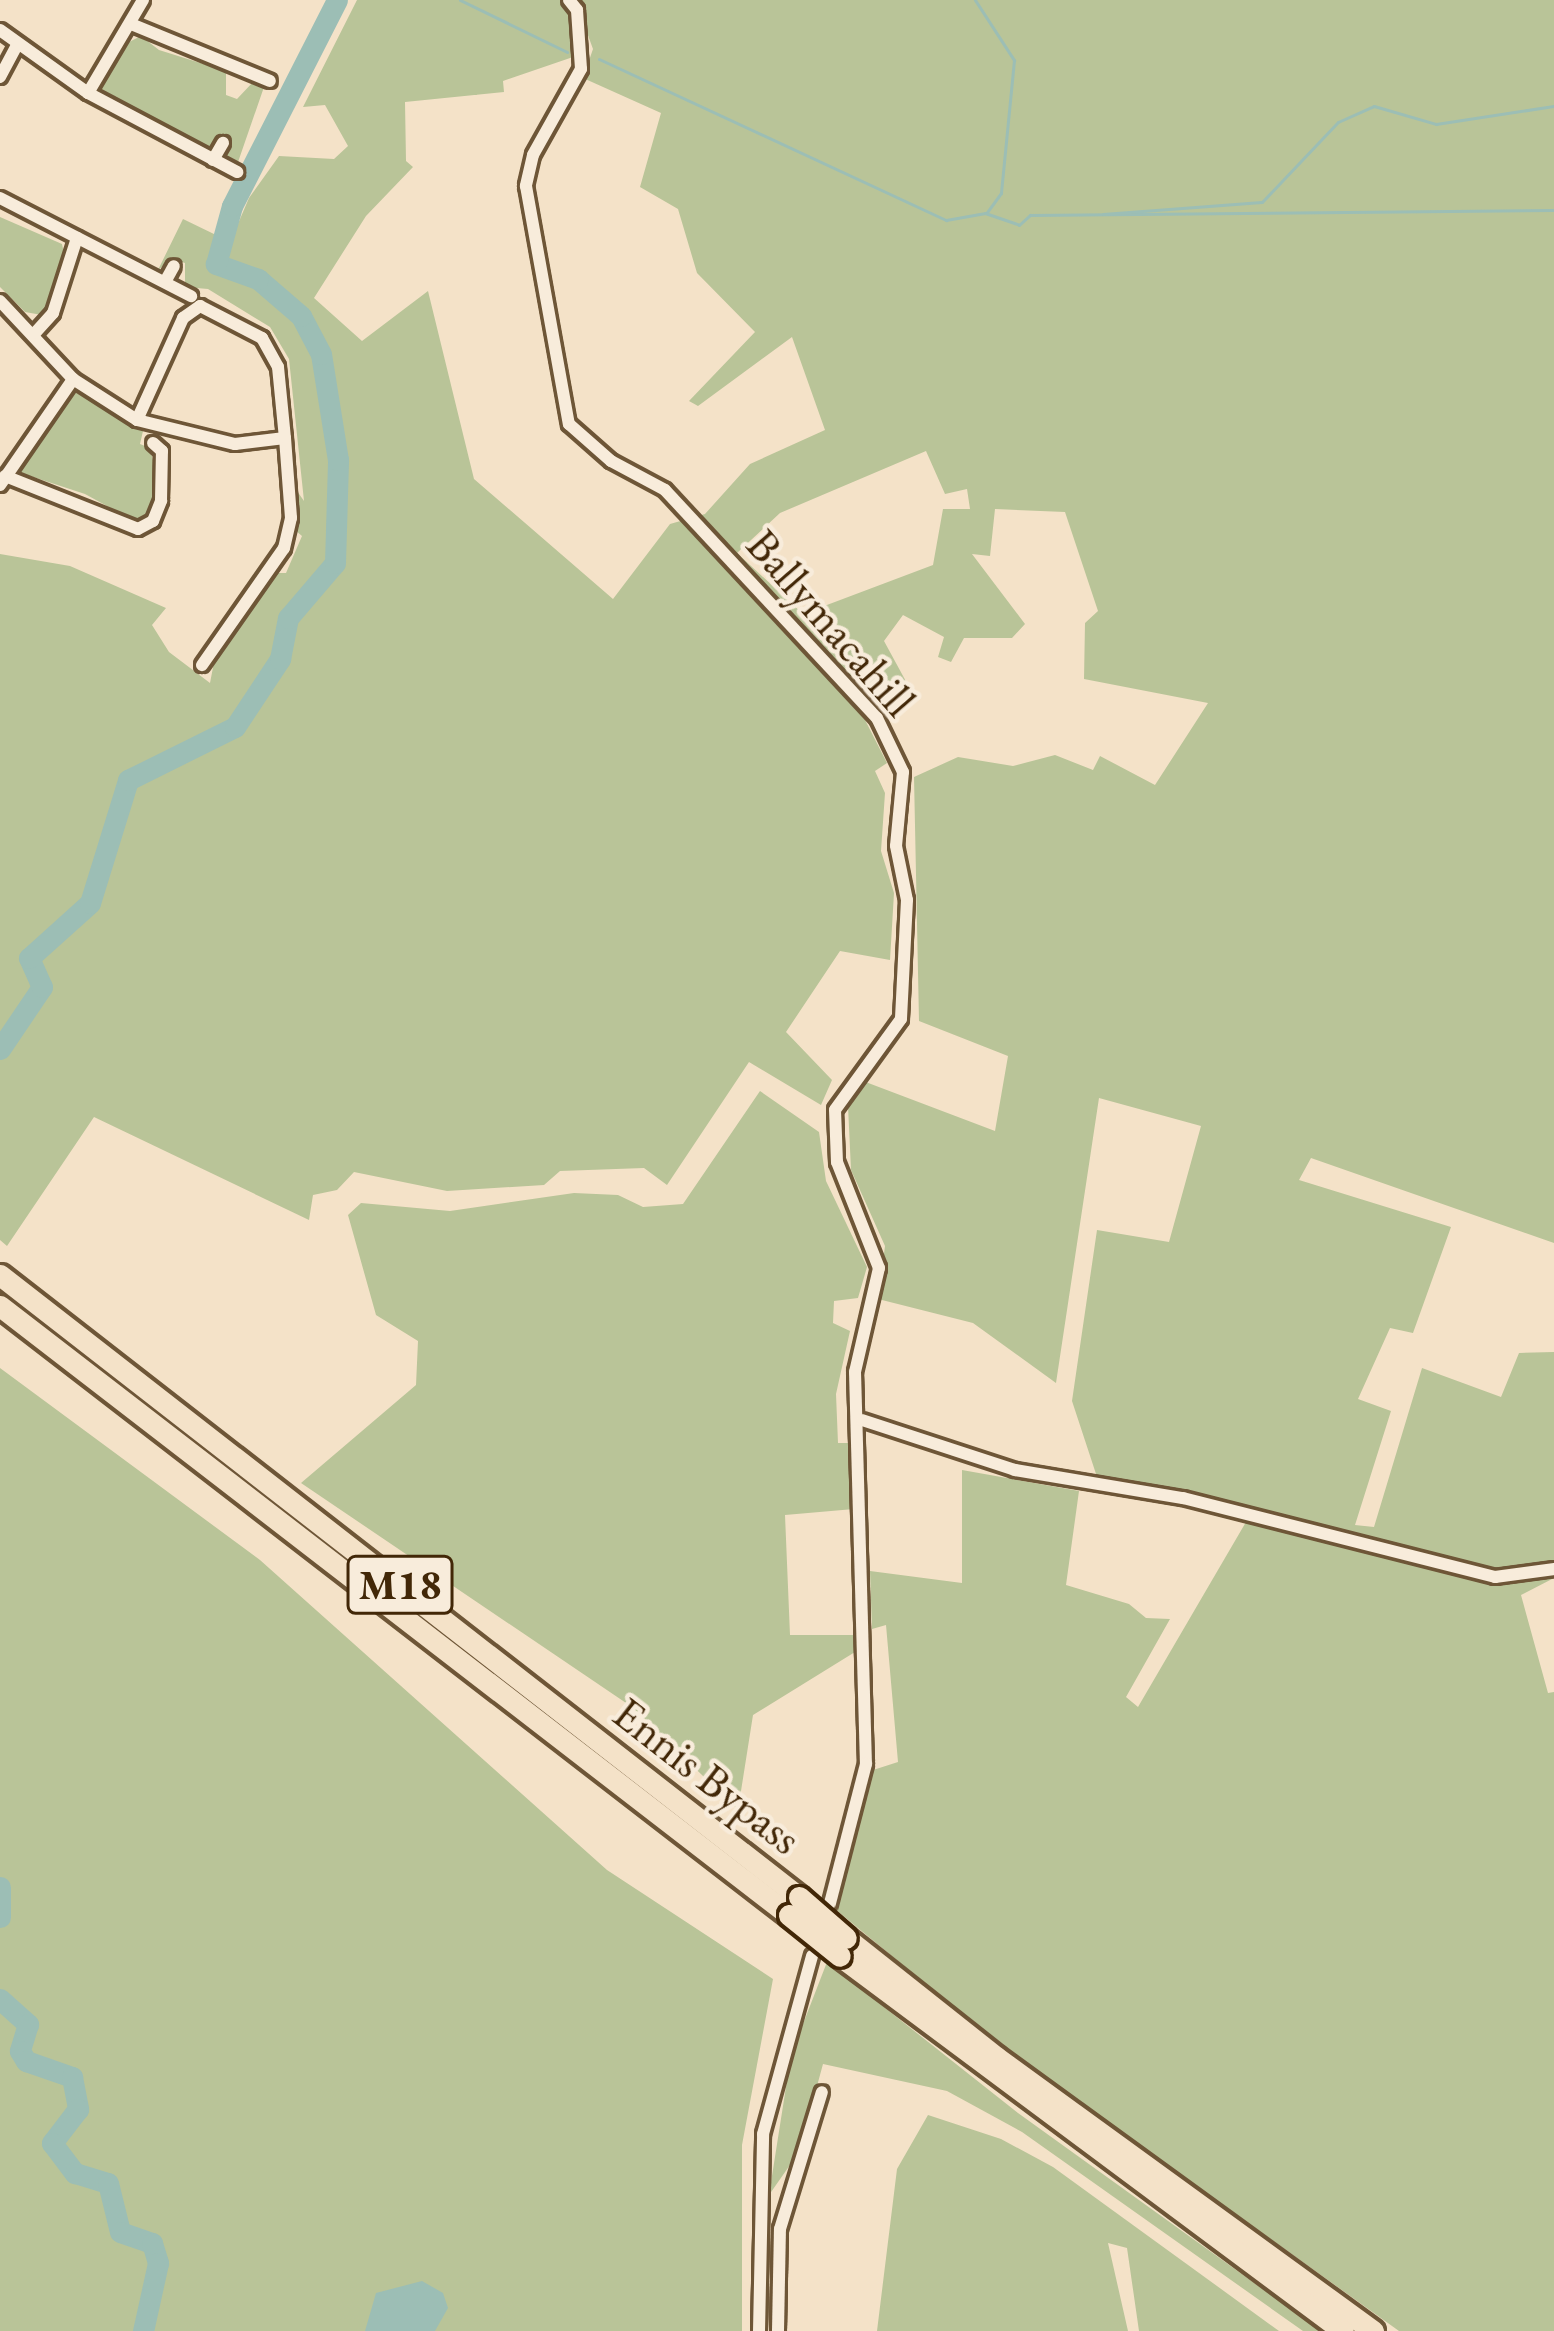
<!DOCTYPE html>
<style>
body{margin:0}
#map{position:relative;width:1554px;height:2331px;overflow:hidden;background:#f4e2c8;font-family:"EB Garamond",serif}
div>[style]{position:absolute}
[style*='--x']{left:calc(var(--x)*1px);top:calc(var(--y)*1px);width:calc(var(--w)*1px);rotate:calc(var(--a)*1deg)}
.green>*{inset:0;background:#b9c498}
.water>*{inset:0;background:#9cbeb5}
.stream>*{height:3px;margin:-1.5px;padding:0 1.5px;transform-origin:1.5px;border-radius:1.5px;background:#9cbeb5}
.river>*{height:21px;margin:-10.5px;padding:0 10.5px;transform-origin:10.5px;border-radius:10.5px;background:#9cbeb5}
.roads{filter:drop-shadow(3px 0 #6e5637) drop-shadow(-3px 0 #6e5637) drop-shadow(0 3px #6e5637) drop-shadow(0 -3px #6e5637)}
.street>*{height:12px;margin:-6px;padding:0 6px;transform-origin:6px;border-radius:6px;background:#f8ecdb}
.highway>*{height:21px;margin:-10.5px;padding:0 10.5px;transform-origin:10.5px;border-radius:10.5px;background:#f4e2c8}
.bridges{filter:drop-shadow(3px 0 #422707) drop-shadow(-3px 0 #422707) drop-shadow(0 3px #422707) drop-shadow(0 -3px #422707)}
.highway-bridge>*{height:21px;margin:-10.5px;padding:0 10.5px;transform-origin:10.5px;border-radius:10.5px;background:#f4e2c8}
span{translate:-50% -50%;white-space:nowrap;text-align:center;line-height:1.15;-webkit-text-stroke:9px #f8ecdb;paint-order:stroke}
.shield-label span{padding:3px 9px;background:#f8ecdb;border:3px solid;border-radius:9px;-webkit-text-stroke-width:0}
.shield-label{font-size:42px;color:#422707;font-weight:700}
.street-label{font-size:45px;color:#422707}
</style>
<div id="map">
<div class="green">
<div style="clip-path:polygon(evenodd,357px 0,561px 0,572px 17px,573px 57px,503px 81px,504px 92px,405px 102px,406px 161px,413px 167px,366px 216px,314px 298px,362px 341px,428px 291px,474px 479px,613px 599px,670px 524px,705px 514px,750px 464px,825px 430px,792px 337px,698px 406px,689px 401px,755px 332px,697px 273px,678px 209px,640px 187px,661px 113px,583px 78px,593px 49px,575px 0,1554px 0,1554px 1243px,1311px 1158px,1299px 1180px,1451px 1227px,1413px 1333px,1390px 1328px,1358px 1399px,1391px 1411px,1355px 1525px,1374px 1527px,1422px 1368px,1501px 1397px,1519px 1353px,1554px 1352px,1554px 1578px,1521px 1595px,1548px 1693px,1554px 1692px,1554px 2331px,1399px 2331px,996px 2042px,835px 1909px,870px 1771px,898px 1762px,886px 1625px,872px 1629px,870px 1571px,962px 1583px,962px 1470px,1079px 1491px,1066px 1585px,1129px 1604px,1146px 1618px,1170px 1619px,1126px 1697px,1138px 1707px,1253px 1510px,1097px 1477px,1072px 1401px,1097px 1230px,1169px 1242px,1201px 1126px,1099px 1098px,1056px 1383px,973px 1323px,878px 1299px,885px 1246px,851px 1170px,848px 1106px,863px 1081px,995px 1131px,1008px 1056px,919px 1021px,914px 777px,958px 757px,1013px 766px,1055px 755px,1093px 770px,1100px 756px,1155px 785px,1208px 703px,1084px 679px,1085px 623px,1098px 611px,1065px 512px,995px 509px,990px 556px,972px 554px,1025px 624px,1012px 638px,964px 638px,951px 662px,938px 657px,944px 637px,903px 615px,884px 641px,915px 698px,896px 718px,862px 714px,887px 763px,875px 771px,885px 793px,881px 851px,894px 893px,890px 960px,840px 951px,786px 1032px,832px 1080px,821px 1105px,749px 1062px,667px 1185px,644px 1168px,560px 1171px,544px 1185px,447px 1191px,354px 1172px,337px 1190px,313px 1195px,309px 1220px,94px 1117px,7px 1246px,0 1240px,0 554px,70px 566px,166px 608px,152px 625px,169px 652px,210px 683px,215px 657px,276px 573px,286px 573px,302px 536px,295px 530px,297px 491px,304px 501px,289px 359px,270px 327px,208px 289px,185px 287px,185px 263px,172px 259px,158px 270px,183px 219px,216px 235px,211px 249px,225px 254px,249px 198px,279px 156px,334px 159px,348px 146px,325px 105px,303px 107px,357px 0,926px 451px,945px 494px,967px 489px,970px 509px,943px 509px,933px 565px,803px 614px,737px 553px,780px 513px,926px 451px)"></div>
<div style="clip-path:polygon(141px 36px,159px 50px,226px 71px,226px 95px,237px 99px,254px 81px,264px 87px,237px 165px,225px 154px,231px 138px,222px 134px,207px 150px,104px 99px,101px 84px,127px 43px)"></div>
<div style="clip-path:polygon(0 217px,62px 244px,65px 258px,42px 315px,25px 312px,0 287px)"></div>
<div style="clip-path:polygon(75px 392px,143px 431px,140px 444px,150px 448px,157px 476px,149px 517px,138px 523px,85px 494px,21px 473px,20px 464px)"></div>
<div style="clip-path:polygon(760px 1091px,819px 1132px,826px 1181px,867px 1267px,858px 1298px,834px 1301px,833px 1323px,850px 1331px,836px 1394px,838px 1443px,852px 1443px,854px 1509px,785px 1515px,790px 1635px,853px 1635px,855px 1652px,753px 1715px,738px 1810px,632px 1707px,301px 1483px,416px 1385px,418px 1341px,376px 1315px,348px 1215px,361px 1203px,450px 1211px,574px 1193px,618px 1195px,643px 1207px,683px 1204px)"></div>
<div style="clip-path:polygon(0 1368px,260px 1560px,607px 1870px,773px 1979px,742px 2145px,742px 2331px,0 2331px)"></div>
<div style="clip-path:polygon(827px 1962px,1018px 2113px,1321px 2331px,1303px 2331px,1022px 2132px,947px 2091px,823px 2064px,799px 2152px,769px 2195px,791px 2055px)"></div>
<div style="clip-path:polygon(928px 2115px,1001px 2139px,1053px 2167px,1279px 2331px,1139px 2331px,1127px 2248px,1108px 2243px,1128px 2331px,877px 2331px,897px 2169px)"></div>
</div>
<div class="water">
<div style="clip-path:polygon(422px 2281px,443px 2293px,448px 2308px,435px 2331px,365px 2331px,376px 2293px)"></div>
</div>
<div class="stream">
<div style="--x:460;--y:0;--w:119;--a:25.9"></div>
<div style="--x:975;--y:0;--w:72;--a:57"></div>
<div style="--x:1014;--y:60;--w:134;--a:95.6"></div>
<div style="--x:1001;--y:193;--w:24;--a:126"></div>
<div style="--x:599;--y:59;--w:383;--a:24.9"></div>
<div style="--x:946;--y:220;--w:40;--a:-10"></div>
<div style="--x:985;--y:213;--w:36;--a:19"></div>
<div style="--x:1019;--y:225;--w:15;--a:-42"></div>
<div style="--x:1030;--y:215;--w:524;--a:-0.55"></div>
<div style="--x:1103;--y:214;--w:159;--a:-4.3"></div>
<div style="--x:1262;--y:202;--w:110;--a:-46.5"></div>
<div style="--x:1338;--y:122;--w:39;--a:-24"></div>
<div style="--x:1374;--y:106;--w:65;--a:16.2"></div>
<div style="--x:1436;--y:124;--w:119;--a:-8.7"></div>
</div>
<div class="river">
<div style="--x:0;--y:1049;--w:75;--a:-55.9"></div>
<div style="--x:42;--y:987;--w:32;--a:-114"></div>
<div style="--x:29;--y:958;--w:82;--a:-42"></div>
<div style="--x:90;--y:903;--w:129;--a:-72.8"></div>
<div style="--x:128;--y:780;--w:119;--a:-26.4"></div>
<div style="--x:235;--y:727;--w:82;--a:-56.5"></div>
<div style="--x:280;--y:659;--w:42;--a:-79"></div>
<div style="--x:288;--y:618;--w:72;--a:-49.5"></div>
<div style="--x:335;--y:563;--w:103;--a:-88.3"></div>
<div style="--x:338;--y:460;--w:107;--a:-99.1"></div>
<div style="--x:321;--y:354;--w:43;--a:-117.8"></div>
<div style="--x:301;--y:316;--w:57;--a:-139.3"></div>
<div style="--x:258;--y:279;--w:45;--a:-160.3"></div>
<div style="--x:216;--y:264;--w:60;--a:-74.6"></div>
<div style="--x:232;--y:206;--w:231;--a:-63"></div>
<div style="--x:0;--y:1887;--w:30;--a:90"></div>
<div style="--x:0;--y:1999;--w:38;--a:42"></div>
<div style="--x:28;--y:2024;--w:28;--a:107"></div>
<div style="--x:20;--y:2051;--w:12;--a:59"></div>
<div style="--x:26;--y:2061;--w:49;--a:19.2"></div>
<div style="--x:72;--y:2077;--w:33;--a:79"></div>
<div style="--x:78;--y:2109;--w:43;--a:127.4"></div>
<div style="--x:52;--y:2143;--w:38;--a:53"></div>
<div style="--x:75;--y:2173;--w:34;--a:17"></div>
<div style="--x:108;--y:2183;--w:50;--a:76.2"></div>
<div style="--x:120;--y:2232;--w:34;--a:19"></div>
<div style="--x:152;--y:2243;--w:21;--a:73"></div>
<div style="--x:158;--y:2263;--w:70;--a:102.4"></div>
</div>
<div class="roads">
<div class="street">
<div style="--x:569;--y:0;--w:13;--a:51"></div>
<div style="--x:577;--y:10;--w:59;--a:86.1"></div>
<div style="--x:581;--y:69;--w:98;--a:119.2"></div>
<div style="--x:533;--y:155;--w:32;--a:103"></div>
<div style="--x:526;--y:186;--w:242;--a:79.8"></div>
<div style="--x:569;--y:424;--w:56;--a:41.4"></div>
<div style="--x:611;--y:461;--w:61;--a:28.2"></div>
<div style="--x:665;--y:490;--w:311;--a:47.1"></div>
<div style="--x:877;--y:718;--w:60;--a:64.3"></div>
<div style="--x:903;--y:772;--w:74;--a:95.4"></div>
<div style="--x:896;--y:846;--w:55;--a:78.5"></div>
<div style="--x:907;--y:900;--w:119;--a:92.9"></div>
<div style="--x:901;--y:1019;--w:112;--a:126"></div>
<div style="--x:835;--y:1110;--w:52;--a:87.8"></div>
<div style="--x:837;--y:1162;--w:114;--a:68.4"></div>
<div style="--x:879;--y:1268;--w:107;--a:103"></div>
<div style="--x:855;--y:1372;--w:392;--a:88.4"></div>
<div style="--x:866;--y:1764;--w:144;--a:104.5"></div>
<div style="--x:131;--y:24;--w:150;--a:22.3"></div>
<div style="--x:0;--y:30;--w:108;--a:35.6"></div>
<div style="--x:88;--y:93;--w:108;--a:-59.4"></div>
<div style="--x:0;--y:77;--w:38;--a:-62"></div>
<div style="--x:88;--y:93;--w:169;--a:27.9"></div>
<div style="--x:213;--y:160;--w:20;--a:-60"></div>
<div style="--x:0;--y:198;--w:215;--a:27.2"></div>
<div style="--x:165;--y:282;--w:18;--a:-61"></div>
<div style="--x:0;--y:301;--w:107;--a:46.9"></div>
<div style="--x:73;--y:379;--w:76;--a:32.6"></div>
<div style="--x:137;--y:420;--w:101;--a:13.8"></div>
<div style="--x:235;--y:444;--w:50;--a:-6.8"></div>
<div style="--x:285;--y:438;--w:80;--a:85.7"></div>
<div style="--x:291;--y:518;--w:31;--a:103"></div>
<div style="--x:284;--y:548;--w:143;--a:125"></div>
<div style="--x:35;--y:333;--w:27;--a:-48"></div>
<div style="--x:53;--y:313;--w:79;--a:-72.3"></div>
<div style="--x:137;--y:420;--w:112;--a:-65.7"></div>
<div style="--x:183;--y:318;--w:21;--a:-35"></div>
<div style="--x:200;--y:306;--w:70;--a:27.3"></div>
<div style="--x:262;--y:338;--w:33;--a:61"></div>
<div style="--x:278;--y:367;--w:71;--a:84.4"></div>
<div style="--x:5;--y:476;--w:143;--a:21.7"></div>
<div style="--x:138;--y:529;--w:17;--a:-28"></div>
<div style="--x:153;--y:521;--w:22;--a:-68"></div>
<div style="--x:161;--y:501;--w:50;--a:-88.9"></div>
<div style="--x:162;--y:451;--w:12;--a:-138"></div>
<div style="--x:0;--y:485;--w:129;--a:-55.4"></div>
<div style="--x:862;--y:1420;--w:161;--a:18.1"></div>
<div style="--x:1015;--y:1470;--w:170;--a:9.5"></div>
<div style="--x:1183;--y:1498;--w:322;--a:14.2"></div>
<div style="--x:1495;--y:1577;--w:60;--a:-7.7"></div>
<div style="--x:759;--y:2331;--w:197;--a:-88.8"></div>
<div style="--x:763;--y:2134;--w:185;--a:-74.6"></div>
<div style="--x:778;--y:2331;--w:102;--a:-88.9"></div>
<div style="--x:780;--y:2229;--w:143;--a:-73"></div>
</div>
<div class="highway">
<div style="--x:0;--y:1275;--w:1013;--a:37.9"></div>
<div style="--x:0;--y:1306;--w:997;--a:37.66"></div>
<div style="--x:846;--y:1938;--w:191;--a:38.4"></div>
<div style="--x:996;--y:2057;--w:466;--a:36"></div>
<div style="--x:840;--y:1956;--w:627;--a:36.71"></div>
</div>
</div>
<div class="bridges">
<div class="highway-bridge">
<div style="--x:799;--y:1897;--w:62;--a:41.1"></div>
<div style="--x:789;--y:1915;--w:65;--a:38.8"></div>
</div>
</div>
<div class="shield-label">
<span style="left:400px;top:1585px">M18</span>
</div>
<div class="street-label">
<span style="left:831px;top:623px;rotate:49deg">Ballymacahill</span>
<span style="left:707px;top:1776px;rotate:38deg">Ennis Bypass</span>
</div>
</div>
